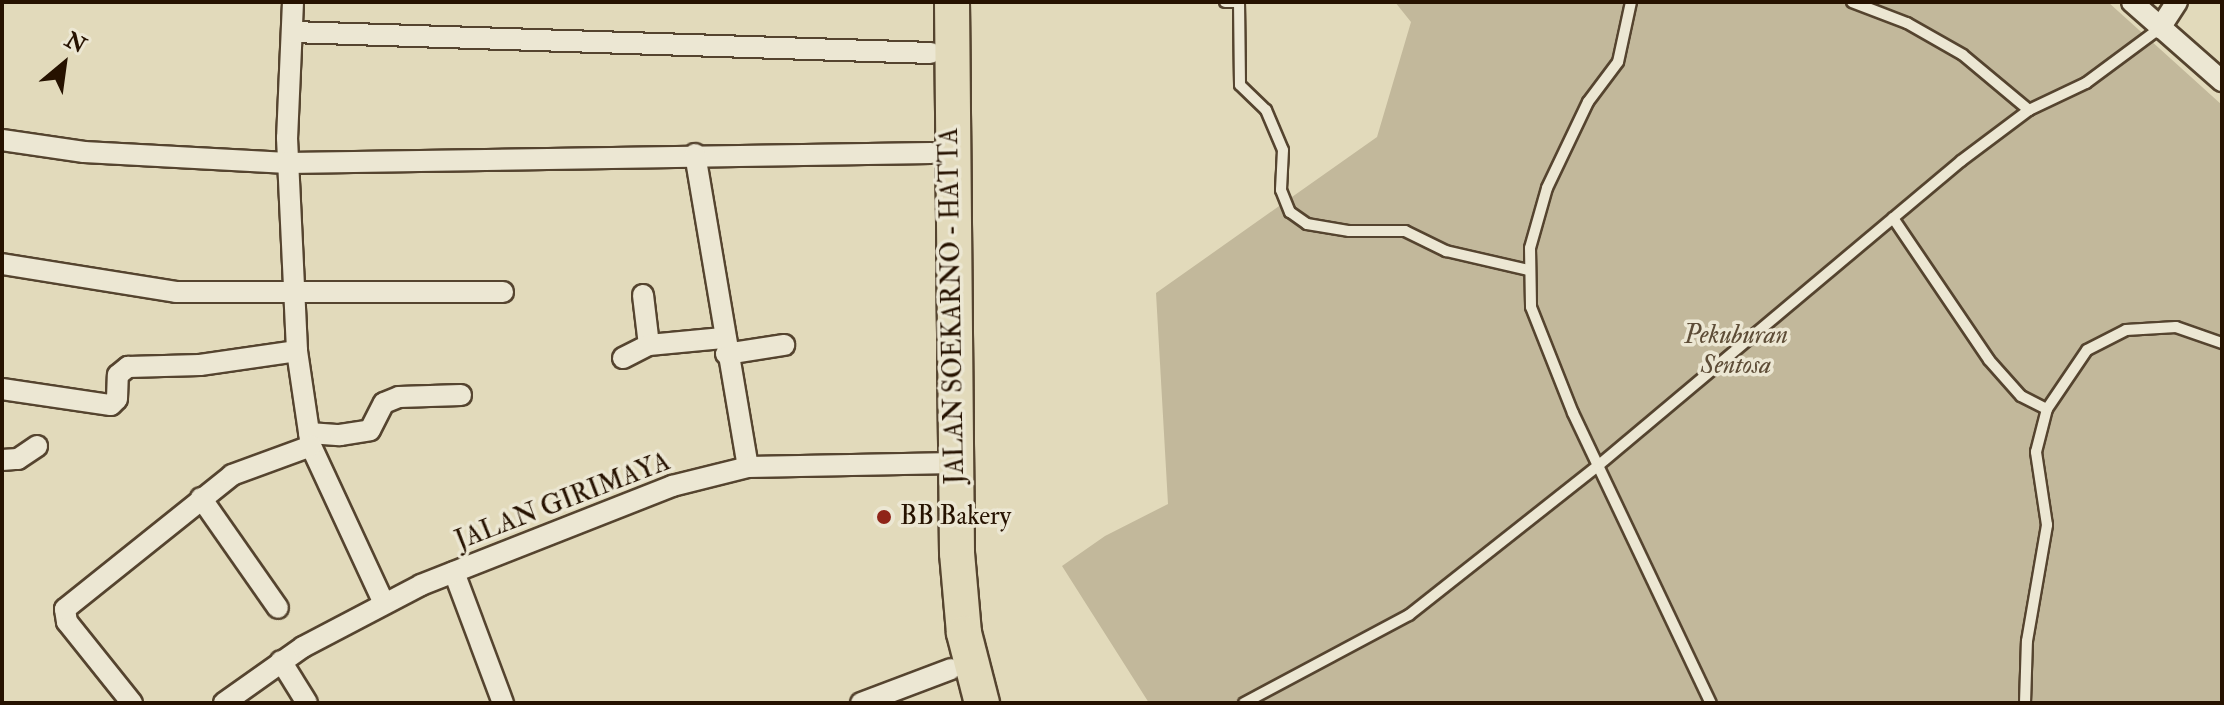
<!DOCTYPE html>
<style>
body{margin:0}
#map{position:relative;width:2224px;height:705px;overflow:hidden;background:#e2dabb;font-family:"IM FELL Double Pica",serif}
div>[style]{position:absolute}
[style*='--x']{left:calc(var(--x)*1px);top:calc(var(--y)*1px);width:calc(var(--w)*1px);rotate:calc(var(--a)*1deg)}
.green>*{inset:0;background:#c2b89b}
.roads{filter:drop-shadow(2px 0 #55442f) drop-shadow(-2px 0 #55442f) drop-shadow(0 2px #55442f) drop-shadow(0 -2px #55442f)}
.service>*{height:10px;margin:-5px;padding:0 5px;transform-origin:5px;border-radius:5px;background:#ece7d3}
.minor>*{height:20px;margin:-10px;padding:0 10px;transform-origin:10px;border-radius:10px;background:#ece7d3}
.trunk>*{height:34px;margin:-17px;padding:0 17px;transform-origin:17px;border-radius:17px;background:#e2dabb}
.dots>*{width:22px;height:22px;translate:-50% -50%;box-sizing:border-box;border:4px solid #ece7d3;border-radius:50%}
span{translate:-50% -50%;white-space:nowrap;text-align:center;line-height:1.15;-webkit-text-stroke:7px #ece7d3;paint-order:stroke}
.street-label{font-size:26px;color:#261200}
.park-label{font-size:26px;color:#5d4c36;font-style:italic}
.poi-label{font-size:26px;color:#261200}
.left{translate:0 -50%;text-align:left}
.frame{position:absolute;inset:0;border:4px solid #261200;pointer-events:none}
.north{position:absolute;left:24px;top:24px;width:80px;height:80px;-webkit-text-stroke:6px #ece7d3;paint-order:stroke;rotate:29deg;font-size:22px;font-weight:700;line-height:32px;text-align:center;color:#261200}
.north::after{content:'';display:block;margin:auto;width:28px;height:36px;background:#261200;clip-path:polygon(50% 0,100% 100%,50% 72%,0 100%)}
</style>
<div id="map">
<div class="green">
<div style="clip-path:polygon(1395px 2px,2108px 2px,2222px 105px,2222px 703px,1149px 703px,1062px 566px,1105px 536px,1168px 504px,1156px 293px,1377px 137px,1411px 22px)"></div>
</div>
<div class="roads">
<div class="service">
<div style="--x:1225;--y:2;--w:14;--a:0"></div>
<div style="--x:1239;--y:2;--w:83;--a:89.3"></div>
<div style="--x:1240;--y:85;--w:36;--a:44"></div>
<div style="--x:1266;--y:110;--w:43;--a:67"></div>
<div style="--x:1283;--y:150;--w:40;--a:92.9"></div>
<div style="--x:1281;--y:190;--w:24;--a:68"></div>
<div style="--x:1290;--y:212;--w:21;--a:35"></div>
<div style="--x:1307;--y:224;--w:43;--a:9.5"></div>
<div style="--x:1349;--y:231;--w:56;--a:0"></div>
<div style="--x:1405;--y:231;--w:46;--a:26"></div>
<div style="--x:1446;--y:251;--w:84;--a:13"></div>
<div style="--x:1631;--y:2;--w:61;--a:102.2"></div>
<div style="--x:1618;--y:62;--w:50;--a:126.9"></div>
<div style="--x:1588;--y:102;--w:95;--a:115.5"></div>
<div style="--x:1547;--y:188;--w:62;--a:105.8"></div>
<div style="--x:1530;--y:248;--w:59;--a:89"></div>
<div style="--x:1531;--y:307;--w:114;--a:68.4"></div>
<div style="--x:1573;--y:413;--w:321;--a:64.6"></div>
<div style="--x:1852;--y:2;--w:59;--a:20.9"></div>
<div style="--x:1907;--y:23;--w:64;--a:29.7"></div>
<div style="--x:1963;--y:55;--w:86;--a:39.8"></div>
<div style="--x:1893;--y:218;--w:171;--a:55.9"></div>
<div style="--x:1989;--y:360;--w:48;--a:48.4"></div>
<div style="--x:2021;--y:396;--w:29;--a:27"></div>
<div style="--x:1244;--y:703;--w:187;--a:-28.1"></div>
<div style="--x:1409;--y:615;--w:243;--a:-38.3"></div>
<div style="--x:1600;--y:464;--w:471;--a:-40"></div>
<div style="--x:1961;--y:161;--w:85;--a:-36.9"></div>
<div style="--x:2029;--y:110;--w:63;--a:-25.3"></div>
<div style="--x:2086;--y:83;--w:92;--a:-36.6"></div>
<div style="--x:2025;--y:703;--w:62;--a:-88.2"></div>
<div style="--x:2027;--y:641;--w:118;--a:-80.2"></div>
<div style="--x:2047;--y:525;--w:74;--a:-98.6"></div>
<div style="--x:2036;--y:452;--w:44;--a:-75.7"></div>
<div style="--x:2047;--y:409;--w:71;--a:-55.9"></div>
<div style="--x:2087;--y:350;--w:44;--a:-27.1"></div>
<div style="--x:2126;--y:330;--w:50;--a:-3.4"></div>
<div style="--x:2176;--y:327;--w:49;--a:19.2"></div>
</div>
<div class="minor">
<div style="--x:293;--y:2;--w:136;--a:92.5"></div>
<div style="--x:287;--y:138;--w:213;--a:87.3"></div>
<div style="--x:297;--y:351;--w:96;--a:81.6"></div>
<div style="--x:311;--y:446;--w:173;--a:65.1"></div>
<div style="--x:2132;--y:2;--w:120;--a:41.3"></div>
<div style="--x:2160;--y:28;--w:31;--a:-57"></div>
<div style="--x:292;--y:32;--w:639;--a:1.88"></div>
<div style="--x:2;--y:140;--w:83;--a:8.3"></div>
<div style="--x:84;--y:152;--w:204;--a:3.1"></div>
<div style="--x:288;--y:163;--w:643;--a:-0.89"></div>
<div style="--x:695;--y:154;--w:317;--a:80.4"></div>
<div style="--x:2;--y:264;--w:176;--a:9.1"></div>
<div style="--x:176;--y:292;--w:327;--a:0"></div>
<div style="--x:643;--y:295;--w:50;--a:83.2"></div>
<div style="--x:726;--y:354;--w:59;--a:-8.8"></div>
<div style="--x:623;--y:358;--w:29;--a:-27"></div>
<div style="--x:649;--y:345;--w:74;--a:-5.4"></div>
<div style="--x:2;--y:389;--w:110;--a:8.4"></div>
<div style="--x:111;--y:405;--w:8;--a:-45"></div>
<div style="--x:117;--y:399;--w:24;--a:-88"></div>
<div style="--x:118;--y:375;--w:13;--a:-39"></div>
<div style="--x:128;--y:367;--w:72;--a:-1.6"></div>
<div style="--x:200;--y:365;--w:98;--a:-8.2"></div>
<div style="--x:309;--y:433;--w:31;--a:4"></div>
<div style="--x:340;--y:435;--w:30;--a:-9"></div>
<div style="--x:370;--y:430;--w:30;--a:-63"></div>
<div style="--x:384;--y:403;--w:16;--a:-22"></div>
<div style="--x:399;--y:397;--w:62;--a:-1.8"></div>
<div style="--x:2;--y:460;--w:16;--a:-4"></div>
<div style="--x:18;--y:459;--w:23;--a:-34"></div>
<div style="--x:201;--y:498;--w:134;--a:55"></div>
<div style="--x:454;--y:572;--w:140;--a:69.5"></div>
<div style="--x:281;--y:661;--w:49;--a:58.2"></div>
<div style="--x:132;--y:703;--w:104;--a:-128.7"></div>
<div style="--x:67;--y:622;--w:13;--a:-99"></div>
<div style="--x:65;--y:609;--w:214;--a:-38.7"></div>
<div style="--x:232;--y:475;--w:84;--a:-20.2"></div>
<div style="--x:224;--y:703;--w:97;--a:-35.3"></div>
<div style="--x:303;--y:647;--w:133;--a:-27.7"></div>
<div style="--x:421;--y:585;--w:270;--a:-21.5"></div>
<div style="--x:672;--y:486;--w:78;--a:-14"></div>
<div style="--x:748;--y:467;--w:207;--a:-1.1"></div>
<div style="--x:861;--y:703;--w:96;--a:-20.7"></div>
</div>
<div class="trunk">
<div style="--x:952;--y:2;--w:551;--a:89.48"></div>
<div style="--x:957;--y:553;--w:80;--a:85"></div>
<div style="--x:964;--y:633;--w:72;--a:75.6"></div>
</div>
</div>
<div class="dots">
<div style="left:884px;top:517px;background:#8f2418"></div>
</div>
<div class="street-label">
<span style="left:953px;top:306px;rotate:-91deg">JALAN SOEKARNO - HATTA</span>
<span style="left:563px;top:502px;rotate:-21deg">JALAN GIRIMAYA</span>
</div>
<div class="park-label">
<span style="left:1736px;top:351px">Pekuburan<br>Sentosa</span>
</div>
<div class="poi-label">
<span class="left" style="left:900px;top:517px">BB Bakery</span>
</div>
<div class="frame"></div>
<div class="north">N</div>
</div>
